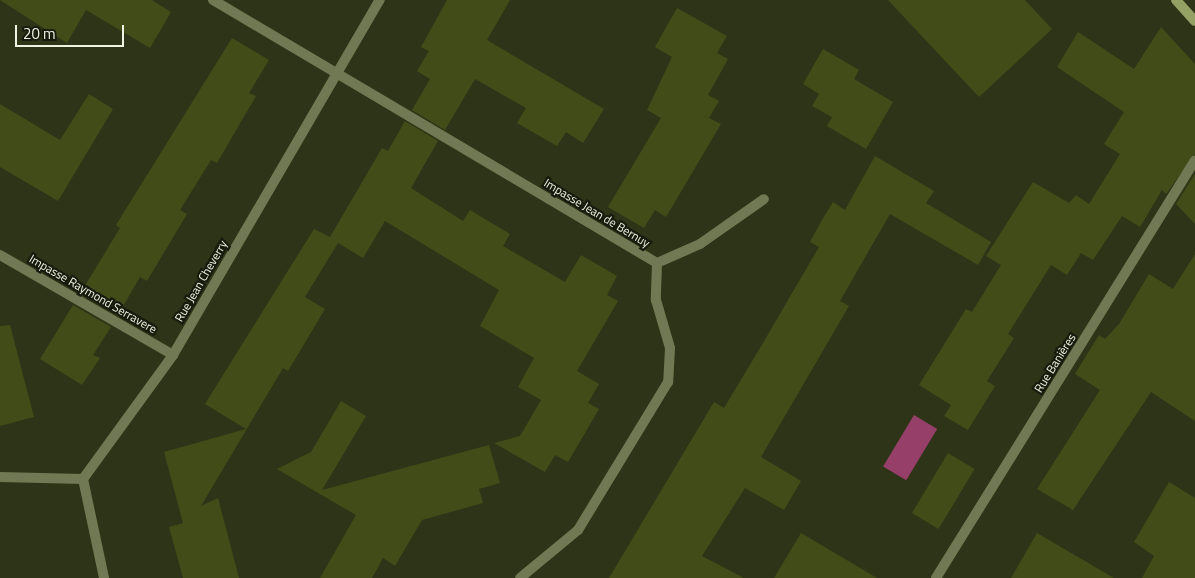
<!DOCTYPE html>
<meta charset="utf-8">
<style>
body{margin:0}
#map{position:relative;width:1195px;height:578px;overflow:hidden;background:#2e3417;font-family:"Titillium Web",sans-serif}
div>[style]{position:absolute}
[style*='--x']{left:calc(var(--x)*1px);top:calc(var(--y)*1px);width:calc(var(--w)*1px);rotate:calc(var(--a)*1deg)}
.water>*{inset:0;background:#963f68;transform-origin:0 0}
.building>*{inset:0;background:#424c18;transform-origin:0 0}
.minor>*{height:10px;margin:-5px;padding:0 5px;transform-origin:5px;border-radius:5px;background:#707953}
.secondary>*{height:10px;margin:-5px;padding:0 5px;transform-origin:5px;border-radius:5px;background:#93a164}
span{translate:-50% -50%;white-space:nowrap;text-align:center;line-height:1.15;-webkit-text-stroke:4.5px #171b0e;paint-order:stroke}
.street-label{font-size:12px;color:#eff4e2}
.scale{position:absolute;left:15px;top:25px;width:109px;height:22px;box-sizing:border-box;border:2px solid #eff4e2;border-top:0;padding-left:6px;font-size:15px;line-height:18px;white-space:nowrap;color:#eff4e2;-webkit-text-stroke:4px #171b0e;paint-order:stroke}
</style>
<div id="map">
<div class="water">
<div style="left:914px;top:415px;width:27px;height:60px;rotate:31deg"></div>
</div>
<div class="building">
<div style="clip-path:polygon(0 0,152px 0,171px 12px,150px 48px,86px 10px,67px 43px)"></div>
<div style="clip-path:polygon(447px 0,510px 0,487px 40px,604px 109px,583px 143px,566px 132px,557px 146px,517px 123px,526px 108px,475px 79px,445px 130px,412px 110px,430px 79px,417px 71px,429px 51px,421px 47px)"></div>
<div style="clip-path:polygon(888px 0,1025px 0,1052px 29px,979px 97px)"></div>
<div style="clip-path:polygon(677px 8px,727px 36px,717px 53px,728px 59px,708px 95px,719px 101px,709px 118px,721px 124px,666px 217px,655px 210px,644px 228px,608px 207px,661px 118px,647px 110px,672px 57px,655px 47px)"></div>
<div style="clip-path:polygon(1161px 27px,1195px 64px,1195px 154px,1166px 194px,1162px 190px,1140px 227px,1122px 216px,1093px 260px,1081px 253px,1067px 275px,1051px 265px,1008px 334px,1014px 338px,987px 381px,995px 386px,968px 430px,944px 416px,951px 405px,919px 385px,966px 309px,972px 312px,1001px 265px,986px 256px,1033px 182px,1069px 203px,1076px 195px,1089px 204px,1120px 154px,1104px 144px,1124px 112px,1057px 67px,1078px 32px,1134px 69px)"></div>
<div style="clip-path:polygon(232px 38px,269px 60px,249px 93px,256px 96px,217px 163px,211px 160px,180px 210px,187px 214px,147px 281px,140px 277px,118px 315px,80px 294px,120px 228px,116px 225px)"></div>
<div style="clip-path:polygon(823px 49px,859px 70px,854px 79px,893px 102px,866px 149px,827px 126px,832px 117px,812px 106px,819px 94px,803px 84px)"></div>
<div style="clip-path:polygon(89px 94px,113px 109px,58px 201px,0 167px,0 104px,60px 140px)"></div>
<div style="clip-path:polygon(405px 121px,438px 141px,411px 188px,463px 221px,470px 210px,510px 234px,503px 246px,565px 282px,581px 255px,617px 276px,607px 295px,618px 301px,577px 371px,599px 384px,588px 403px,599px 409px,568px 462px,555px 455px,545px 472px,494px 443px,520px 436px,541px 400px,518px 387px,534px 358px,480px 326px,499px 290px,385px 221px,363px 258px,338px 243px,305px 297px,325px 309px,288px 371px,283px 368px,201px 506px,218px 498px,239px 578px,183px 578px,169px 527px,183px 523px,164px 452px,246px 429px,205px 404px,314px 229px,330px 237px,382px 148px,388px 151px)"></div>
<div style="clip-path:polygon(875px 156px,934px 191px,926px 203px,991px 242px,978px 265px,890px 214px,840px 301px,849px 306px,761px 457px,801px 481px,784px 510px,745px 488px,702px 556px,744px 578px,609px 578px,714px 402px,724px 408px,763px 343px,819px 247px,810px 242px,822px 220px,833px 202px,845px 210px)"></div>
<div style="clip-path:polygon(1195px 174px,1195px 224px,1176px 204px)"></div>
<div style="clip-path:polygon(1195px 254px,1195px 421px,1151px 392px,1073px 510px,1037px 489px,1100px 390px,1075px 374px,1099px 335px,1105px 339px,1119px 324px,1149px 274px,1173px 289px)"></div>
<div style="clip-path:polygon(73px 305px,111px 327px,93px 355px,100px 358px,82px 385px,40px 359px)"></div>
<div style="clip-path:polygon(10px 325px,34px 417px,0 426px,0 326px)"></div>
<div style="clip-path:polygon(341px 401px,366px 416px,322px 490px,489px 445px,500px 483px,479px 489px,483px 503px,422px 520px,395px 566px,383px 558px,372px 578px,320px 578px,356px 515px,277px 469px,311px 452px)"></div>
<div style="left:948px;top:453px;width:31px;height:70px;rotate:31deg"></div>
<div style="clip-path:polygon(1169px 482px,1195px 498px,1195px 578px,1142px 578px,1154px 556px,1134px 542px)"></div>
<div style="clip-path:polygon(801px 533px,877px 578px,774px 578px)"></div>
<div style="clip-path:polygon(1037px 533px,1114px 578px,1011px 578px)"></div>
</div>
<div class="minor">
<div style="--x:213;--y:0;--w:516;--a:30.64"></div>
<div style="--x:657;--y:263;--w:37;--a:92"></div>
<div style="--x:656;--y:300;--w:50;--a:73.7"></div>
<div style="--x:670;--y:348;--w:34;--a:93"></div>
<div style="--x:668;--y:382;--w:173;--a:121.3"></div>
<div style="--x:578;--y:530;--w:75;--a:140.4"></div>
<div style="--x:0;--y:255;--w:200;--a:30"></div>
<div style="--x:657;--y:263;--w:47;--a:-23.8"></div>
<div style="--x:700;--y:244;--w:78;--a:-35.1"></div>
<div style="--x:0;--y:477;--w:83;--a:1.4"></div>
<div style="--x:83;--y:479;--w:153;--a:-54"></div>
<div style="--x:173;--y:355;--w:411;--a:-59.8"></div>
<div style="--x:83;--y:479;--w:101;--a:78"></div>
<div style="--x:936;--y:578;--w:491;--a:-58.2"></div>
</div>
<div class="secondary">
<div style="--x:1176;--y:0;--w:28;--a:48"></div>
</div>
<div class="street-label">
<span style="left:597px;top:213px;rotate:31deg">Impasse Jean de Bernuy</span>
<span style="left:201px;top:281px;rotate:-60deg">Rue Jean Cheverry</span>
<span style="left:93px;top:294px;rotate:30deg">Impasse Raymond Serravere</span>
<span style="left:1055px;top:363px;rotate:-58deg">Rue Banières</span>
</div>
<div class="scale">20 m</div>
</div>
